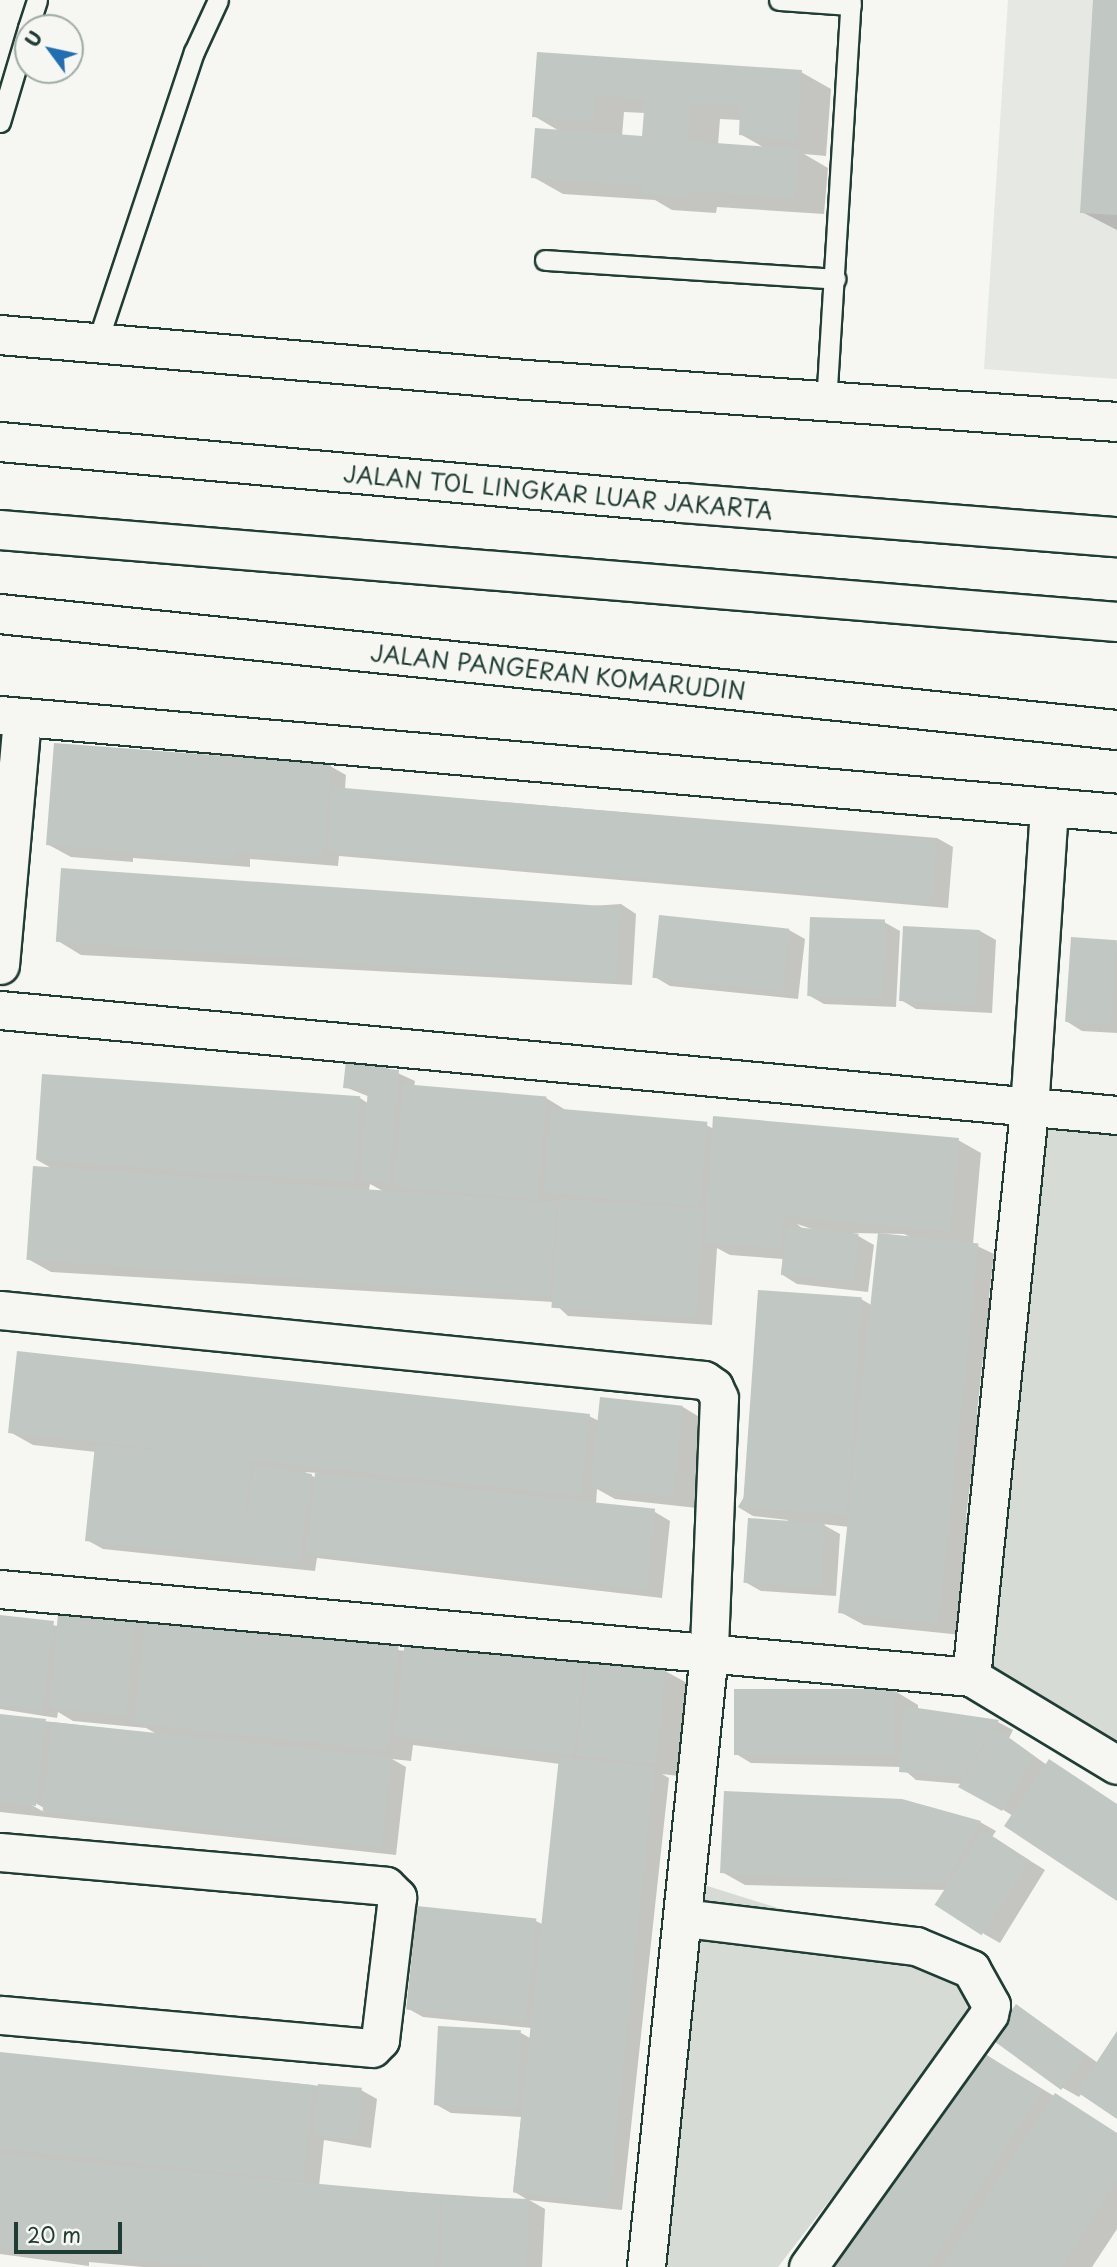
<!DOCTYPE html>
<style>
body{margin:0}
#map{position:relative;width:1117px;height:2267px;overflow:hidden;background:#f6f6f2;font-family:"Playpen Sans",sans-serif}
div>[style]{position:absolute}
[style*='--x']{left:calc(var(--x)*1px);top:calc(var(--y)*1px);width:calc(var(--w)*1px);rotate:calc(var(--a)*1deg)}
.built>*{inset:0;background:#e6e8e4}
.green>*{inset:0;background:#d6dbd6}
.shadow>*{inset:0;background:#0003}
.building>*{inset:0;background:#c1c8c3;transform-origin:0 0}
.roads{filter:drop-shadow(2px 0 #1f3d34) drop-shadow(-2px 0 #1f3d34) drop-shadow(0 2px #1f3d34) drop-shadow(0 -2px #1f3d34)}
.lane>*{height:19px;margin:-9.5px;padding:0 9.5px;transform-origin:9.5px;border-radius:9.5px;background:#f6f6f2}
.street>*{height:37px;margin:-18.5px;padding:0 18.5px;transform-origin:18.5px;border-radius:18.5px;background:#f6f6f2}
.secondary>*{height:38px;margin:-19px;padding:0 19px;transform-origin:19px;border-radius:19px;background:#f6f6f2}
.highway>*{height:38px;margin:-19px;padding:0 19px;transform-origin:19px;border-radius:19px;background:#f6f6f2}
span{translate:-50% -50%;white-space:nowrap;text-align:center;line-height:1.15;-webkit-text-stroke:7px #f6f6f2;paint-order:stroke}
.street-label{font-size:23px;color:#1f3d34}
.north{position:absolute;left:14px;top:14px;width:70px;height:70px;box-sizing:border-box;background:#f6f6f2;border:2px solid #a0aca6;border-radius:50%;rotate:303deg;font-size:19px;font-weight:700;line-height:28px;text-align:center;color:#1f3d34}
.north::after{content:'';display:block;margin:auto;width:24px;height:32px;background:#1f6fb2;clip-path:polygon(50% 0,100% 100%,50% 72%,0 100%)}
.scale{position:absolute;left:14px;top:2222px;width:108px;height:32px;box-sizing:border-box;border:4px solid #1f3d34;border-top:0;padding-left:9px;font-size:21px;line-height:24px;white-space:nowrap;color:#1f3d34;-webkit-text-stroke:5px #f6f6f2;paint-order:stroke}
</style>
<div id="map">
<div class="built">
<div style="clip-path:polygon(1008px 0,1117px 0,1117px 379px,984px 369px)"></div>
</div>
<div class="green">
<div style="clip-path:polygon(1029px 1110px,1117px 1115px,1117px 1765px,971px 1677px)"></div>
<div style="clip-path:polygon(701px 1884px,918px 1952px,983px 2002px,778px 2267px,654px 2267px)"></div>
</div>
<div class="shadow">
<div style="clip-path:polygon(1095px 0,1117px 0,1117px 230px,1082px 212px)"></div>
<div style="clip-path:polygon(evenodd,539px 54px,801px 72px,831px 89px,826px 156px,804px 154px,828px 168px,824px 214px,717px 207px,716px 213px,672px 210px,655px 200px,563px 194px,533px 177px,561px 132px,534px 116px,539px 54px,624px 112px,645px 113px,644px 138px,622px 136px,624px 112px,539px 54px,720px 119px,741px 120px,740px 134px,765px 148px,718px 145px,720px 119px)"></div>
<div style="clip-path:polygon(330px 766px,346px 775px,345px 789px,937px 838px,953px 847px,948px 908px,339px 856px,338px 866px,250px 859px,250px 867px,133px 858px,133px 862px,71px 857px,47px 844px)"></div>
<div style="clip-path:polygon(621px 904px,636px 914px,632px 985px,81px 955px,58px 941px)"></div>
<div style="clip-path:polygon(661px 917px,789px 930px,805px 939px,798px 999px,670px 986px,655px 977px)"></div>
<div style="clip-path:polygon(884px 922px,900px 931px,896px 1007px,824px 1004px,808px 995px)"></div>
<div style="clip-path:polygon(980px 931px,996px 940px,992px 1013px,916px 1009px,901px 1000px)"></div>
<div style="clip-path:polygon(1117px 942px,1117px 1033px,1082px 1031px,1066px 1021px)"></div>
<div style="clip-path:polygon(evenodd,378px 1064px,415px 1081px,414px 1087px,546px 1098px,569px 1112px,706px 1125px,714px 1129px,958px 1140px,981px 1153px,973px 1244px,994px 1254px,989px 1297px,997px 1302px,991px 1358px,983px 1357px,977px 1413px,985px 1417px,978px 1478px,971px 1477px,966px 1517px,973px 1523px,962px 1635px,864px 1625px,840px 1612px,850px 1527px,822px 1524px,840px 1534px,836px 1596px,761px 1591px,745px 1582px,788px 1520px,753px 1516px,738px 1507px,861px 1299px,873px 1306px,912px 1238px,904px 1234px,853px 1233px,874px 1245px,868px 1292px,797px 1284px,781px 1274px,783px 1259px,730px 1255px,717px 1248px,712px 1325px,568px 1316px,553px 1302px,51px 1272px,28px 1259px,53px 1169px,37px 1160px,360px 1098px,369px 1104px,370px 1097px,345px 1087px,378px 1064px,370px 1184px,383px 1191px,369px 1190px,370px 1184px,378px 1064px,797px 1224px,812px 1229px,803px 1229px,797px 1224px)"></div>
<div style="clip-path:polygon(evenodd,683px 1407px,706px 1421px,697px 1508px,615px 1499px,597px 1489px,596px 1505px,655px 1512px,670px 1521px,662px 1598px,317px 1558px,315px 1571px,103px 1549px,87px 1540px,96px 1452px,33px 1445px,10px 1432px,589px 1416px,599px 1421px,683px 1407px,305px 1472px,317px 1473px,316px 1478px,305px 1472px)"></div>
<div style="clip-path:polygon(evenodd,60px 1603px,153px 1621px,406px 1651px,584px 1650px,607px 1664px,665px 1671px,689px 1684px,679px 1776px,662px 1774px,669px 1778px,622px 2210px,528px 2200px,513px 2191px,521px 2117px,451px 2113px,435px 2104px,440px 2028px,521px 2033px,530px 2038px,531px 2028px,423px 2017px,407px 2008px,536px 1921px,542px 1924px,560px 1764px,413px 1745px,411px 1761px,392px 1759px,406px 1767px,396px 1855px,0 1812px,0 1716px,157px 1734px,146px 1728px,73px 1721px,58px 1712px,57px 1718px,0 1709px,0 1617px,58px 1626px,60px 1603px,30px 1800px,44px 1808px,44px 1812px,28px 1803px,30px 1800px)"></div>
<div style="clip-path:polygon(895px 1691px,918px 1705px,918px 1710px,998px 1722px,1013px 1730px,1009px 1738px,1047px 1765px,1117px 1805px,1117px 1899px,1013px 1816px,962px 1784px,916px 1780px,901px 1767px,751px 1763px,736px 1754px)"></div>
<div style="clip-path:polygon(902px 1801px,980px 1822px,996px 1831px,992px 1837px,1045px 1870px,1000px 1943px,984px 1934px,947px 1890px,745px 1885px,722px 1872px)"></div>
<div style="clip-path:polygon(1032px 2016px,1098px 2063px,1117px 2034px,1117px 2117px,1082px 2093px,1079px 2097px,1063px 2088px,994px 2038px)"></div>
<div style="clip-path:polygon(0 2054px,361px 2090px,377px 2099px,371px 2148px,324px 2140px,319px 2186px,529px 2200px,545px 2209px,542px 2267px,143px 2267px,89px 2262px,89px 2266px,0 2254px)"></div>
<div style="clip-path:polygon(986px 2055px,1117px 2134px,1117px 2229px,1092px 2267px,827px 2267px)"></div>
</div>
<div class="building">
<div style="clip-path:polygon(1093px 0,1117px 0,1117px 215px,1080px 213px)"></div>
<div style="clip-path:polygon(537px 52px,802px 70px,796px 140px,739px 135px,740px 106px,691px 103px,688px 141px,799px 149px,795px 198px,687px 191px,687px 197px,641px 194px,641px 185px,531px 178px,535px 128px,642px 136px,645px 99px,595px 96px,593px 122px,532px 117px)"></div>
<div style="clip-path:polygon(54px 743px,331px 764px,323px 858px,236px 851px,236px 844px,234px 860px,46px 845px)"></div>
<div style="left:333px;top:787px;width:606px;height:64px;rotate:5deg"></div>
<div style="left:61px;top:868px;width:561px;height:74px;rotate:4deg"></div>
<div style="left:659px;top:915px;width:131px;height:63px;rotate:6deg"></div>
<div style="left:810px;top:917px;width:75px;height:79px;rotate:2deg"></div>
<div style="left:903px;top:926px;width:77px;height:75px;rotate:3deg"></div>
<div style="left:1071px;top:937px;width:46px;height:85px;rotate:4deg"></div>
<div style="clip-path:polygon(346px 1060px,379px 1063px,378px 1068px,399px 1070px,389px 1182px,360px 1180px,368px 1090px,343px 1088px)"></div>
<div style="left:42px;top:1074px;width:319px;height:86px;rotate:4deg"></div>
<div style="left:403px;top:1084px;width:144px;height:103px;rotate:5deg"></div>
<div style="left:551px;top:1108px;width:157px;height:85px;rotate:5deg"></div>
<div style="clip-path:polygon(713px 1116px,959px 1138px,950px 1231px,784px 1216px,780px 1248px,705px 1243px)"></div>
<div style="left:33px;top:1166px;width:525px;height:94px;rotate:4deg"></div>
<div style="left:559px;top:1199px;width:145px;height:109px;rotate:4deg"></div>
<div style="left:786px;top:1226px;width:73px;height:49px;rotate:6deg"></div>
<div style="left:878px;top:1233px;width:101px;height:382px;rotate:6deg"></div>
<div style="left:758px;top:1290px;width:104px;height:218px;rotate:4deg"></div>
<div style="clip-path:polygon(17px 1351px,590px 1414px,580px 1496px,251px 1460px,244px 1534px,254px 1466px,312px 1474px,299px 1563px,85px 1541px,95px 1445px,176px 1451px,8px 1433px)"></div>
<div style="left:600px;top:1397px;width:83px;height:91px;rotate:6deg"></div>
<div style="left:315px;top:1473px;width:342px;height:81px;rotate:6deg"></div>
<div style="left:748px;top:1518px;width:77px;height:65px;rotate:4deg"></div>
<div style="left:59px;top:1602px;width:77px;height:107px;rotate:5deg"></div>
<div style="clip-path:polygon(0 1615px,54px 1621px,42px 1710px,0 1705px)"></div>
<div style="left:145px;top:1619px;width:255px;height:105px;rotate:6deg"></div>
<div style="left:406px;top:1630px;width:180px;height:107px;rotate:6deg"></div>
<div style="left:587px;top:1661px;width:79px;height:95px;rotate:6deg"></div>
<div style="left:895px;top:1689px;width:66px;height:161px;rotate:90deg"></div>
<div style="clip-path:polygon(904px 1706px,999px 1720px,962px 1777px,899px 1772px)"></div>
<div style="clip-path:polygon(0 1714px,46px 1719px,36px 1806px,0 1802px)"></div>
<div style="left:52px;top:1722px;width:341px;height:90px;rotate:6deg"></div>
<div style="clip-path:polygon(996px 1728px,1034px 1756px,1002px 1811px,958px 1787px)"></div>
<div style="left:559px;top:1757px;width:96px;height:438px;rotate:6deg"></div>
<div style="clip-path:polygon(1049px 1759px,1117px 1804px,1117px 1901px,1004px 1826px)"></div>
<div style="clip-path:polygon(724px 1791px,902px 1799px,981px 1821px,944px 1883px,720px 1873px)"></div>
<div style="left:983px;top:1830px;width:56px;height:89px;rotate:33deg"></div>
<div style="left:417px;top:1906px;width:120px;height:104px;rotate:6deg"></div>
<div style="left:1016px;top:2004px;width:87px;height:43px;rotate:36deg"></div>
<div style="left:438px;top:2026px;width:83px;height:79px;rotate:3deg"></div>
<div style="clip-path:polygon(1117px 2031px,1117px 2119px,1077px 2092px)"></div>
<div style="clip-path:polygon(970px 2044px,1042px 2091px,928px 2267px,825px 2267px)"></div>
<div style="left:0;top:2052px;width:315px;height:96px;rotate:6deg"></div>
<div style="left:318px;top:2084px;width:44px;height:52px;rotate:5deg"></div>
<div style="clip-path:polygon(1055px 2093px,1117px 2133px,1117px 2180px,1061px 2267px,942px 2267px)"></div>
<div style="clip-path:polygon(0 2155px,442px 2195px,435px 2267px,213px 2267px,0 2248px)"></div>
<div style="left:443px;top:2196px;width:86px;height:71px;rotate:2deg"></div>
</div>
<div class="roads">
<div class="lane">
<div style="--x:779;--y:0;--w:72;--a:4"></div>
<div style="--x:28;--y:28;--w:29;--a:-72"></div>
<div style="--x:0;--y:122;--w:98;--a:-73.4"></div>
<div style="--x:545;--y:260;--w:291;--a:3.7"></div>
<div style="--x:97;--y:343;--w:307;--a:-71.6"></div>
<div style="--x:194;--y:52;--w:57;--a:-65.2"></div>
<div style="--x:826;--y:404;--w:405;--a:-86.5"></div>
</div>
<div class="street">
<div style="--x:0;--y:715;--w:1121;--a:5.01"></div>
<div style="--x:1049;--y:808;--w:303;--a:93.8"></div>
<div style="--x:1029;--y:1110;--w:570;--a:95.84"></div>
<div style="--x:971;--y:1677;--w:170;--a:31.1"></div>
<div style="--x:0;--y:965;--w:249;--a:-84.9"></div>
<div style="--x:0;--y:1010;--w:1122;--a:5.37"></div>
<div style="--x:0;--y:1310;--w:707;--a:5.68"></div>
<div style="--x:704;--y:1380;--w:12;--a:35"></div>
<div style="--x:714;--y:1387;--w:12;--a:66"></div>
<div style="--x:719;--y:1398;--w:254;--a:92.3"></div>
<div style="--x:709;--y:1652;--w:618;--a:95.85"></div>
<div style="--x:0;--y:1589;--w:975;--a:5.18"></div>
<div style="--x:0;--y:1852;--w:387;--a:5"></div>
<div style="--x:386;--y:1886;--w:16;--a:45"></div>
<div style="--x:397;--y:1897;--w:144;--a:96.8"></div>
<div style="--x:380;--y:2040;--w:11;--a:135"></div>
<div style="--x:372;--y:2048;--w:373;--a:-174.9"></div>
<div style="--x:684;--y:1918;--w:234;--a:6.9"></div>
<div style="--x:916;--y:1946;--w:60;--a:22.7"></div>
<div style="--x:971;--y:1969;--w:41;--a:60.9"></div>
<div style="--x:991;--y:2005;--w:9;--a:103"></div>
<div style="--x:989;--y:2014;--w:311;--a:125.6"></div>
</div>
<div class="secondary">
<div style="--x:0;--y:335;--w:528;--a:4.89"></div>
<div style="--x:526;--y:380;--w:592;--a:4.06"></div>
<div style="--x:0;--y:614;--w:1123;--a:5.93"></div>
</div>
<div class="highway">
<div style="--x:0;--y:442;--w:685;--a:5.11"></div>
<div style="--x:682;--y:503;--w:436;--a:4.5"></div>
<div style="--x:0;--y:530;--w:1121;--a:4.71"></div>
</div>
</div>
<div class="street-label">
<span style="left:558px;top:492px;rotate:5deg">JALAN TOL LINGKAR LUAR JAKARTA</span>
<span style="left:558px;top:672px;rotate:6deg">JALAN PANGERAN KOMARUDIN</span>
</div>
<div class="north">U</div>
<div class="scale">20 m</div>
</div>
